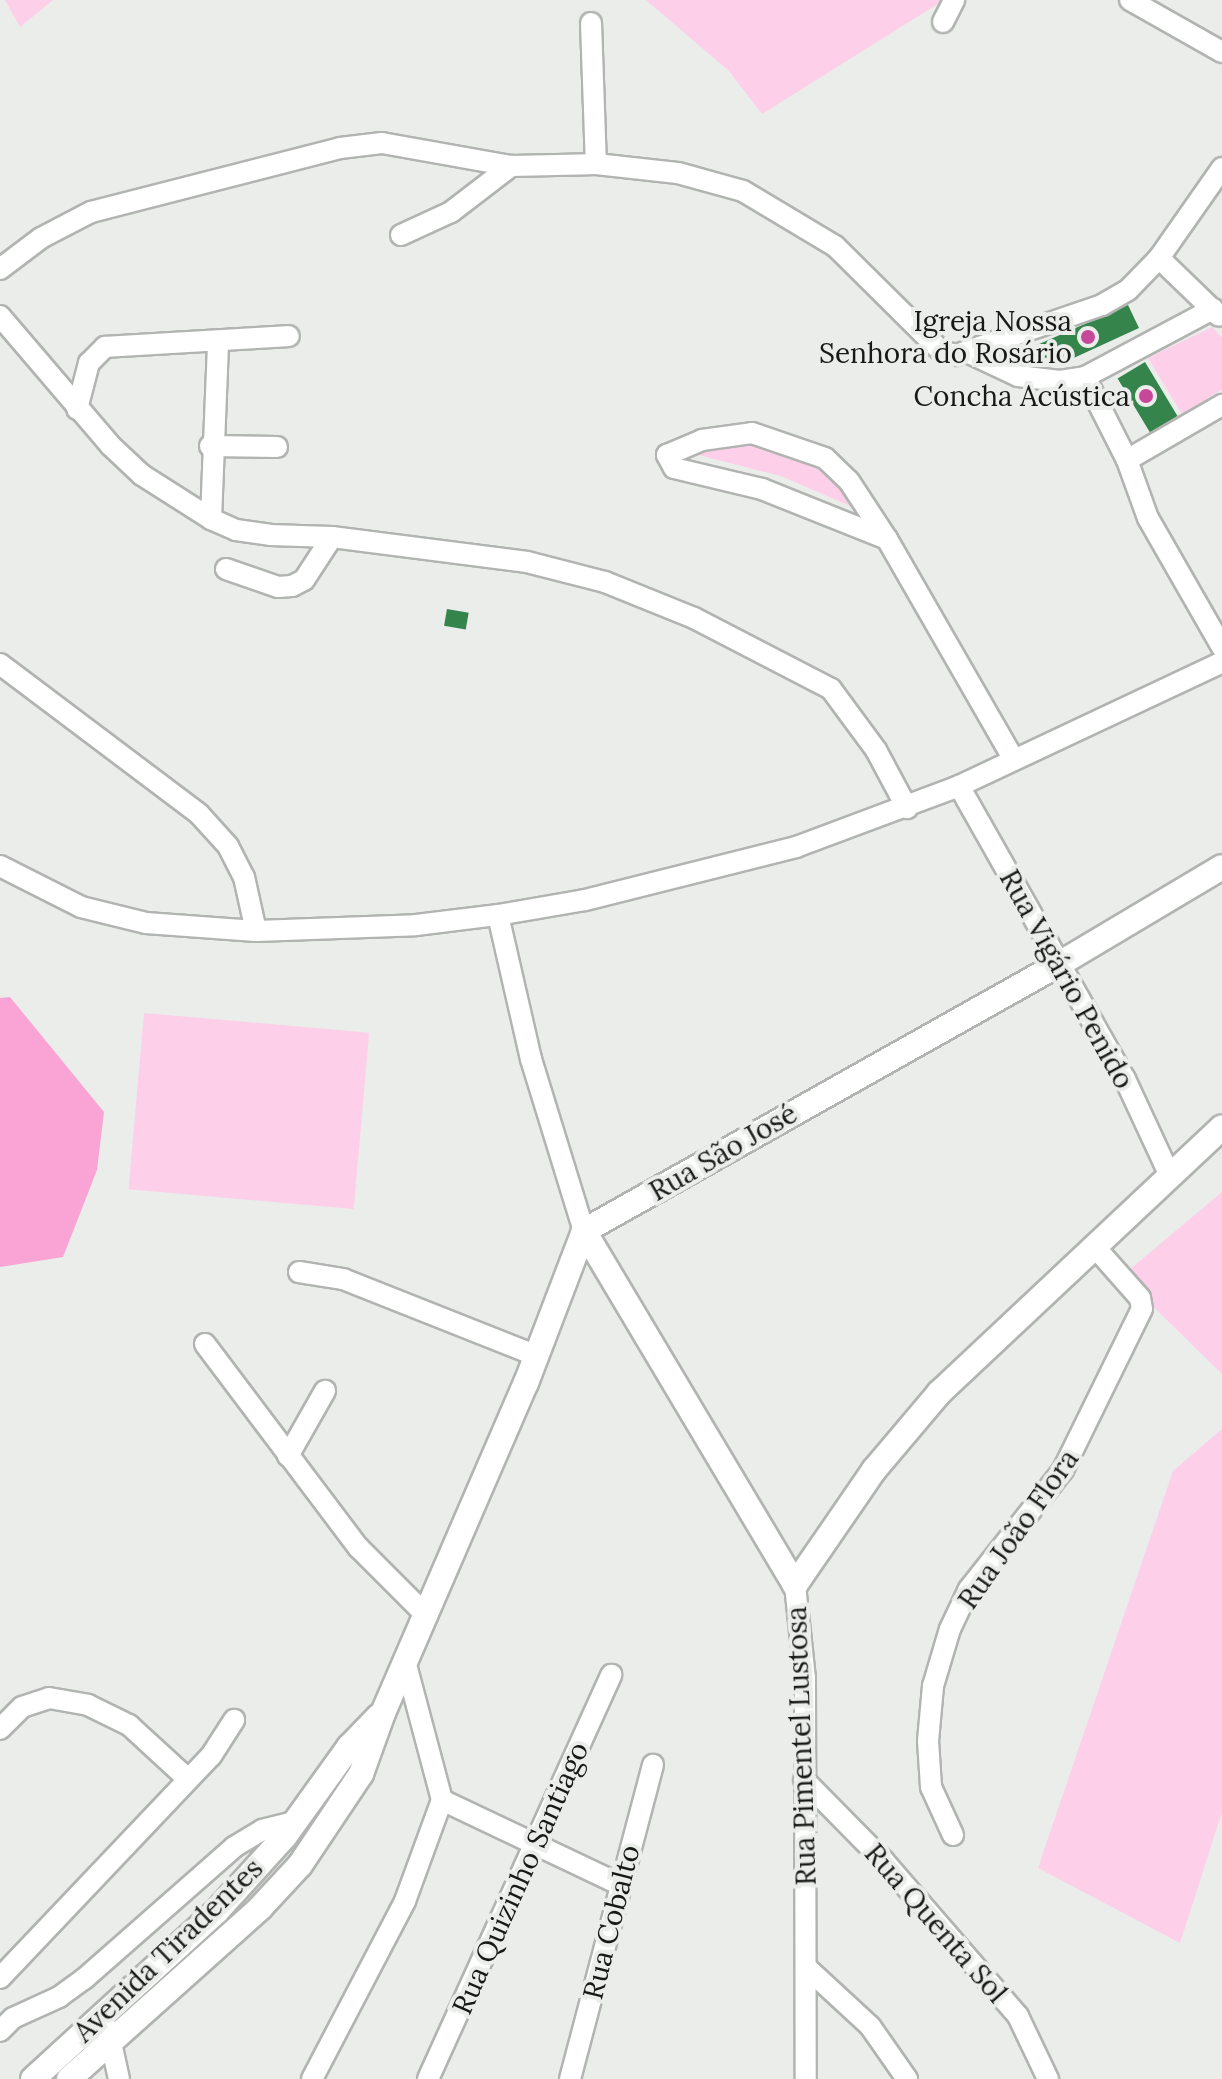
<!DOCTYPE html>
<meta charset="utf-8">
<style>
body{margin:0}
#map{position:relative;width:1222px;height:2079px;overflow:hidden;background:#eaedea;font-family:Lora,serif}
div>[style]{position:absolute}
[style*='--x']{left:calc(var(--x)*1px);top:calc(var(--y)*1px);width:calc(var(--w)*1px);rotate:calc(var(--a)*1deg)}
.green>*{inset:0;background:#fdcfe8;transform-origin:0 0}
.water>*{inset:0;background:#f9a4d5}
.building>*{inset:0;background:#35844c;transform-origin:0 0}
.roads{filter:drop-shadow(2px 0 #b1b4b1) drop-shadow(-2px 0 #b1b4b1) drop-shadow(0 2px #b1b4b1) drop-shadow(0 -2px #b1b4b1)}
.minor>*{height:20px;margin:-10px;padding:0 10px;transform-origin:10px;border-radius:10px;background:#fff}
.major>*{height:24px;margin:-12px;padding:0 12px;transform-origin:12px;border-radius:12px;background:#fff}
.dots>*{width:22px;height:22px;translate:-50% -50%;box-sizing:border-box;border:4px solid #eaedea;border-radius:50%}
span{translate:-50% -50%;white-space:nowrap;text-align:center;line-height:1.15;-webkit-text-stroke:8px #eaedea;paint-order:stroke}
.poi-label{font-size:28px;color:#171817}
.right{translate:-100% -50%;text-align:right}
.street-label{font-size:28px;color:#171817}
</style>
<div id="map">
<div class="green">
<div style="clip-path:polygon(5px 0,53px 0,20px 27px)"></div>
<div style="clip-path:polygon(646px 0,944px 0,762px 114px,729px 71px)"></div>
<div style="clip-path:polygon(1212px 327px,1222px 338px,1222px 389px,1182px 414px,1148px 358px)"></div>
<div style="clip-path:polygon(748px 438px,831px 464px,855px 508px,781px 476px,683px 451px)"></div>
<div style="left:144px;top:1013px;width:226px;height:177px;rotate:5deg"></div>
<div style="clip-path:polygon(1222px 1192px,1222px 1374px,1122px 1276px)"></div>
<div style="clip-path:polygon(1222px 1429px,1222px 1812px,1180px 1943px,1038px 1868px,1173px 1471px)"></div>
</div>
<div class="water">
<div style="clip-path:polygon(10px 997px,104px 1112px,97px 1170px,63px 1257px,0 1267px,0 998px)"></div>
</div>
<div class="building">
<div style="clip-path:polygon(1128px 305px,1139px 328px,1054px 367px,1036px 361px,1037px 345px)"></div>
<div style="left:1145px;top:362px;width:63px;height:32px;rotate:59deg"></div>
<div style="left:447px;top:609px;width:22px;height:17px;rotate:10deg"></div>
</div>
<div class="roads">
<div class="minor">
<div style="--x:1130;--y:0;--w:106;--a:29.5"></div>
<div style="--x:943;--y:22;--w:25;--a:-63"></div>
<div style="--x:591;--y:23;--w:141;--a:88"></div>
<div style="--x:401;--y:235;--w:55;--a:-24.7"></div>
<div style="--x:451;--y:212;--w:76;--a:-37.5"></div>
<div style="--x:1159;--y:258;--w:83;--a:44"></div>
<div style="--x:0;--y:269;--w:51;--a:-37.1"></div>
<div style="--x:41;--y:238;--w:56;--a:-27.5"></div>
<div style="--x:91;--y:212;--w:257;--a:-14.4"></div>
<div style="--x:340;--y:148;--w:42;--a:-6.8"></div>
<div style="--x:382;--y:143;--w:131;--a:10.1"></div>
<div style="--x:511;--y:166;--w:85;--a:-1.3"></div>
<div style="--x:596;--y:164;--w:82;--a:6.3"></div>
<div style="--x:678;--y:173;--w:67;--a:15.5"></div>
<div style="--x:743;--y:191;--w:107;--a:30.9"></div>
<div style="--x:835;--y:246;--w:149;--a:44.7"></div>
<div style="--x:941;--y:351;--w:16;--a:15"></div>
<div style="--x:956;--y:355;--w:154;--a:-18.9"></div>
<div style="--x:1102;--y:305;--w:30;--a:-30"></div>
<div style="--x:1128;--y:290;--w:45;--a:-45.9"></div>
<div style="--x:1159;--y:258;--w:110;--a:-55"></div>
<div style="--x:0;--y:316;--w:170;--a:49.5"></div>
<div style="--x:110;--y:445;--w:44;--a:43.2"></div>
<div style="--x:142;--y:475;--w:82;--a:32.5"></div>
<div style="--x:211;--y:519;--w:27;--a:24"></div>
<div style="--x:236;--y:530;--w:34;--a:8"></div>
<div style="--x:270;--y:535;--w:62;--a:1.8"></div>
<div style="--x:332;--y:537;--w:197;--a:7.3"></div>
<div style="--x:527;--y:562;--w:81;--a:14.4"></div>
<div style="--x:605;--y:582;--w:96;--a:22"></div>
<div style="--x:694;--y:618;--w:154;--a:27.4"></div>
<div style="--x:831;--y:689;--w:76;--a:53.6"></div>
<div style="--x:876;--y:750;--w:66;--a:61.9"></div>
<div style="--x:969;--y:353;--w:54;--a:25.1"></div>
<div style="--x:1018;--y:376;--w:42;--a:6.8"></div>
<div style="--x:1060;--y:381;--w:25;--a:-9"></div>
<div style="--x:1085;--y:377;--w:145;--a:-28"></div>
<div style="--x:1085;--y:377;--w:93;--a:63.2"></div>
<div style="--x:1127;--y:460;--w:62;--a:70.1"></div>
<div style="--x:1148;--y:518;--w:149;--a:60.2"></div>
<div style="--x:77;--y:409;--w:48;--a:-75.4"></div>
<div style="--x:89;--y:363;--w:23;--a:-45"></div>
<div style="--x:105;--y:347;--w:184;--a:-3.4"></div>
<div style="--x:210;--y:446;--w:67;--a:0.9"></div>
<div style="--x:1127;--y:460;--w:110;--a:-30.1"></div>
<div style="--x:211;--y:519;--w:175;--a:-87.7"></div>
<div style="--x:887;--y:539;--w:135;--a:-158.2"></div>
<div style="--x:762;--y:489;--w:90;--a:-166.6"></div>
<div style="--x:674;--y:468;--w:15;--a:-118"></div>
<div style="--x:667;--y:455;--w:38;--a:-23"></div>
<div style="--x:702;--y:440;--w:50;--a:-8"></div>
<div style="--x:752;--y:433;--w:77;--a:18.9"></div>
<div style="--x:825;--y:458;--w:33;--a:44"></div>
<div style="--x:849;--y:481;--w:69;--a:56.8"></div>
<div style="--x:887;--y:539;--w:253;--a:60.1"></div>
<div style="--x:226;--y:569;--w:55;--a:19.1"></div>
<div style="--x:278;--y:587;--w:14;--a:-4"></div>
<div style="--x:292;--y:586;--w:13;--a:-27"></div>
<div style="--x:304;--y:580;--w:51;--a:-56.9"></div>
<div style="--x:0;--y:664;--w:249;--a:37"></div>
<div style="--x:199;--y:814;--w:43;--a:47.8"></div>
<div style="--x:228;--y:846;--w:35;--a:63"></div>
<div style="--x:244;--y:877;--w:55;--a:77.5"></div>
<div style="--x:959;--y:786;--w:337;--a:60.5"></div>
<div style="--x:1125;--y:1079;--w:107;--a:65.1"></div>
<div style="--x:0;--y:866;--w:91;--a:26.8"></div>
<div style="--x:81;--y:907;--w:67;--a:13.8"></div>
<div style="--x:146;--y:923;--w:110;--a:4.2"></div>
<div style="--x:256;--y:931;--w:160;--a:-2.1"></div>
<div style="--x:416;--y:925;--w:83;--a:-7"></div>
<div style="--x:498;--y:915;--w:88;--a:-9.8"></div>
<div style="--x:585;--y:900;--w:218;--a:-14.1"></div>
<div style="--x:796;--y:847;--w:174;--a:-20.5"></div>
<div style="--x:959;--y:786;--w:291;--a:-25.2"></div>
<div style="--x:498;--y:915;--w:148;--a:77.1"></div>
<div style="--x:531;--y:1059;--w:180;--a:72.9"></div>
<div style="--x:299;--y:1272;--w:45;--a:9"></div>
<div style="--x:343;--y:1279;--w:209;--a:21.6"></div>
<div style="--x:205;--y:1344;--w:256;--a:53"></div>
<div style="--x:359;--y:1548;--w:93;--a:45"></div>
<div style="--x:288;--y:1456;--w:75;--a:-60.4"></div>
<div style="--x:795;--y:1585;--w:94;--a:83.9"></div>
<div style="--x:805;--y:1678;--w:401;--a:89.9"></div>
<div style="--x:0;--y:1729;--w:31;--a:-45"></div>
<div style="--x:22;--y:1707;--w:28;--a:-18"></div>
<div style="--x:49;--y:1698;--w:40;--a:10"></div>
<div style="--x:88;--y:1705;--w:46;--a:26"></div>
<div style="--x:129;--y:1725;--w:80;--a:42.5"></div>
<div style="--x:804;--y:1780;--w:112;--a:45.4"></div>
<div style="--x:883;--y:1860;--w:206;--a:49.1"></div>
<div style="--x:1018;--y:2016;--w:70;--a:64.5"></div>
<div style="--x:442;--y:1800;--w:196;--a:25.4"></div>
<div style="--x:953;--y:1835;--w:53;--a:-114.6"></div>
<div style="--x:931;--y:1787;--w:46;--a:-93.7"></div>
<div style="--x:928;--y:1741;--w:55;--a:-84.8"></div>
<div style="--x:933;--y:1686;--w:59;--a:-73.4"></div>
<div style="--x:950;--y:1629;--w:44;--a:-64.6"></div>
<div style="--x:969;--y:1589;--w:152;--a:-51.7"></div>
<div style="--x:1063;--y:1470;--w:179;--a:-63.9"></div>
<div style="--x:1142;--y:1309;--w:11;--a:-100"></div>
<div style="--x:1140;--y:1298;--w:69;--a:-131.5"></div>
<div style="--x:806;--y:1967;--w:87;--a:42.7"></div>
<div style="--x:870;--y:2026;--w:65;--a:55.1"></div>
<div style="--x:0;--y:1978;--w:306;--a:-46.5"></div>
<div style="--x:211;--y:1756;--w:43;--a:-57.4"></div>
<div style="--x:108;--y:2029;--w:51;--a:77.6"></div>
<div style="--x:0;--y:2031;--w:18;--a:-45"></div>
<div style="--x:13;--y:2018;--w:51;--a:-24.5"></div>
<div style="--x:59;--y:1997;--w:31;--a:-36"></div>
<div style="--x:84;--y:1979;--w:200;--a:-41.3"></div>
<div style="--x:234;--y:1847;--w:33;--a:-31"></div>
<div style="--x:262;--y:1830;--w:34;--a:-14"></div>
<div style="--x:312;--y:2079;--w:201;--a:-62.4"></div>
<div style="--x:405;--y:1901;--w:108;--a:-69.9"></div>
<div style="--x:442;--y:1800;--w:144;--a:-104.9"></div>
<div style="--x:428;--y:2079;--w:444;--a:-65.6"></div>
<div style="--x:570;--y:2079;--w:325;--a:-75.2"></div>
</div>
<div class="major">
<div style="--x:584;--y:1231;--w:412;--a:59.2"></div>
<div style="--x:795;--y:1585;--w:140;--a:-55.5"></div>
<div style="--x:874;--y:1470;--w:101;--a:-49.8"></div>
<div style="--x:939;--y:1393;--w:388;--a:-43.2"></div>
<div style="--x:33;--y:2079;--w:249;--a:-42.4"></div>
<div style="--x:217;--y:1911;--w:101;--a:-47.8"></div>
<div style="--x:285;--y:1836;--w:110;--a:-54.3"></div>
<div style="--x:349;--y:1747;--w:42;--a:-46"></div>
<div style="--x:69;--y:2079;--w:256;--a:-41.8"></div>
<div style="--x:260;--y:1908;--w:59;--a:-47.1"></div>
<div style="--x:300;--y:1865;--w:110;--a:-56.2"></div>
<div style="--x:361;--y:1774;--w:65;--a:-70.2"></div>
<div style="--x:383;--y:1713;--w:360;--a:-66.6"></div>
<div style="--x:526;--y:1383;--w:163;--a:-69.1"></div>
<div style="--x:584;--y:1231;--w:547;--a:-29.33"></div>
<div style="--x:1061;--y:963;--w:187;--a:-30.8"></div>
</div>
</div>
<div class="dots">
<div style="left:1088px;top:337px;background:#c64999"></div>
<div style="left:1146px;top:396px;background:#c64999"></div>
</div>
<div class="poi-label">
<span class="right" style="left:1072px;top:337px">Igreja Nossa<br>Senhora do Rosário</span>
<span class="right" style="left:1130px;top:396px">Concha Acústica</span>
</div>
<div class="street-label">
<span style="left:1067px;top:979px;rotate:61deg">Rua Vigário Penido</span>
<span style="left:723px;top:1152px;rotate:-30deg">Rua São José</span>
<span style="left:1018px;top:1529px;rotate:-55deg">Rua João Flora</span>
<span style="left:801px;top:1746px;rotate:-92deg">Rua Pimentel Lustosa</span>
<span style="left:520px;top:1878px;rotate:-66deg">Rua Quizinho Santiago</span>
<span style="left:611px;top:1922px;rotate:-76deg">Rua Cobalto</span>
<span style="left:936px;top:1923px;rotate:49deg">Rua Quenta Sol</span>
<span style="left:168px;top:1950px;rotate:-44deg">Avenida Tiradentes</span>
</div>
</div>
